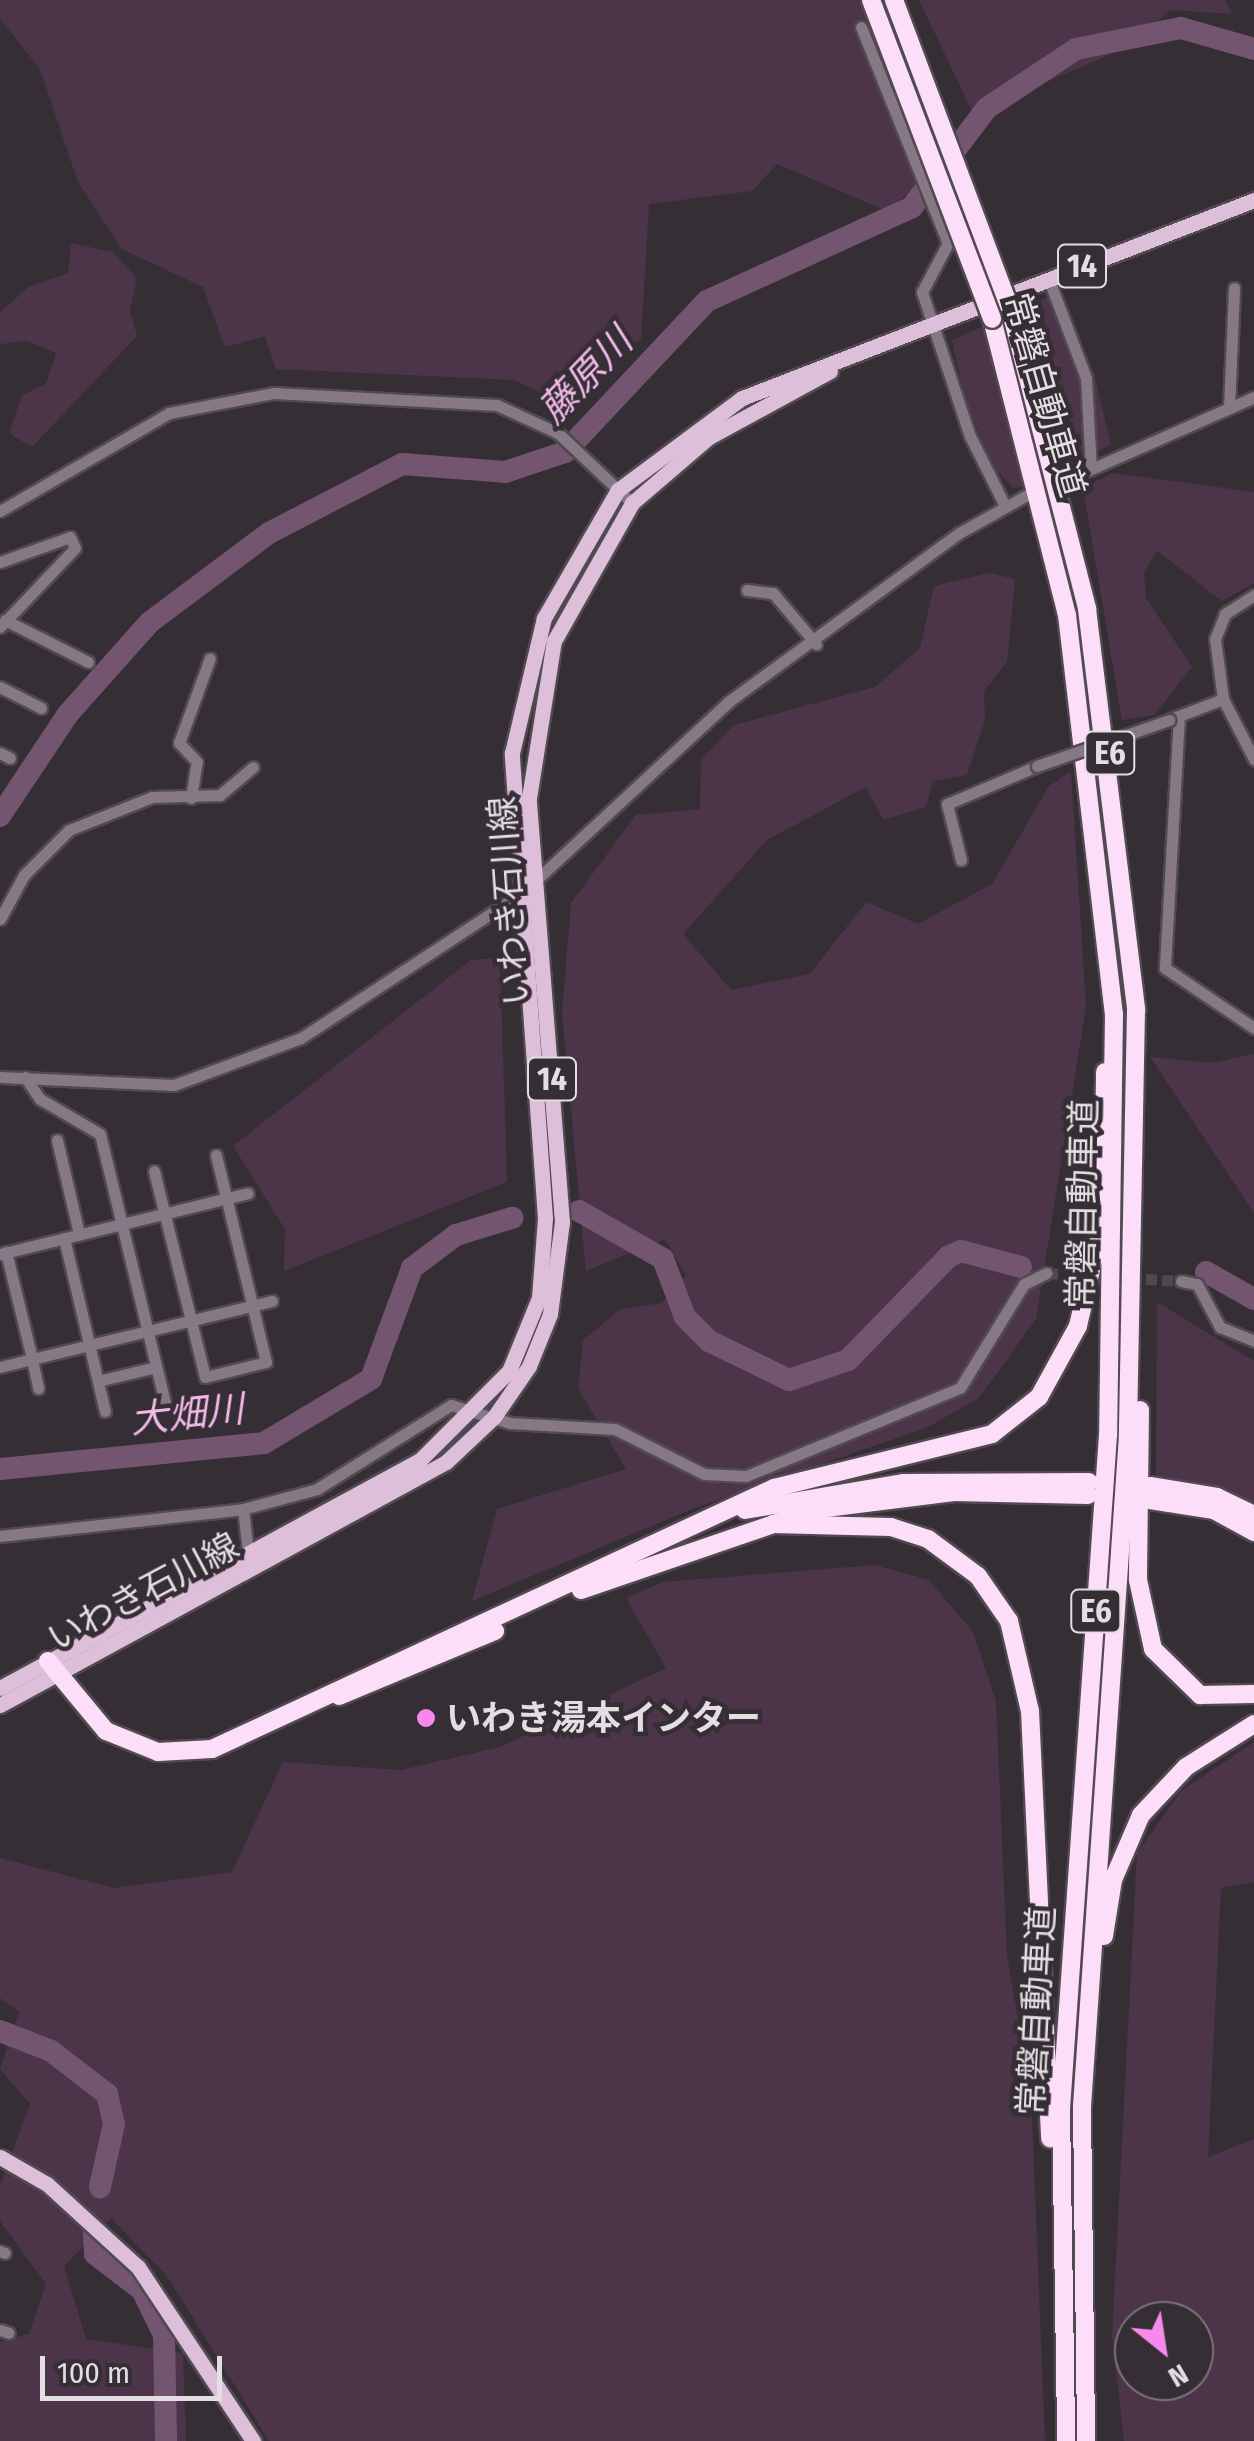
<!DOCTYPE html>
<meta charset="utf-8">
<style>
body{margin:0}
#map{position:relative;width:1254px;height:2441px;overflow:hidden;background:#362e35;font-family:"Fira Sans Condensed","Noto Sans JP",sans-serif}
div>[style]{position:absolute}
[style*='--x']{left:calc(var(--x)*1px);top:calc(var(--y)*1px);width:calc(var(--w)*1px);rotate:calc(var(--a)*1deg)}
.green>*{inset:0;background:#4c3549}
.river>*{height:22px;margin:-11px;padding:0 11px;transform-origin:11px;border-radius:11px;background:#745570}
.minor-tunnel>*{height:11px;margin-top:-5.5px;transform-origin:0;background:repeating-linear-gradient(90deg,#50484f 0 11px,transparent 0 16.5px)}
.roads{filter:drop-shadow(2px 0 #524a51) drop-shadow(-2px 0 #524a51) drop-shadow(0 2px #524a51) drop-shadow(0 -2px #524a51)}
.minor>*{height:11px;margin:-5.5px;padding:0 5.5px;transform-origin:5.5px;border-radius:5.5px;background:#877885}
.major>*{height:15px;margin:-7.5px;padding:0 7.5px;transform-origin:7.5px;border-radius:7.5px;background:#debfda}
.highway>*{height:18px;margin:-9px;padding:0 9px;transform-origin:9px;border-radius:9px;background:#fcdef8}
.bridges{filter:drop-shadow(2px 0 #524a51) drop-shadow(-2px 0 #524a51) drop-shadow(0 2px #524a51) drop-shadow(0 -2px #524a51)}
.minor-bridge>*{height:11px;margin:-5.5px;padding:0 5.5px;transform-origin:5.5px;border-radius:5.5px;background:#877885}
.highway-bridge>*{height:18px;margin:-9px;padding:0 9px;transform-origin:9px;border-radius:9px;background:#fcdef8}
.dots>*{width:28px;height:28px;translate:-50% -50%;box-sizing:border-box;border:5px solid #362e35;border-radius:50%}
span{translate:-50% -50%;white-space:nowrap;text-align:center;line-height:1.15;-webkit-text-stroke:9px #362e35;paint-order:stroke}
.shield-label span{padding:2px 8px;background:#362e35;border:2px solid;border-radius:8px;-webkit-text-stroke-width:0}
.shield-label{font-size:32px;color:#e4dee3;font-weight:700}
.street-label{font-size:35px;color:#e4dee3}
.poi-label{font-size:35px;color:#e4dee3;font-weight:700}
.left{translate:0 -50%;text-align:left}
.water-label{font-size:38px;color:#f0b9e9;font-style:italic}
.north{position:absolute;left:1114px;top:2301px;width:100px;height:100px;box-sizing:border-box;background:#362e35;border:2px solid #7c747b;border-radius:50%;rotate:150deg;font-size:28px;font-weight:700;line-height:40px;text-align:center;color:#e4dee3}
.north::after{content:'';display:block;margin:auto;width:35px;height:45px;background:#f788ec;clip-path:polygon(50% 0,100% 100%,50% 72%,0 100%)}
.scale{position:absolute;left:40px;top:2356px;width:182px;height:45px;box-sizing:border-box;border:5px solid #e4dee3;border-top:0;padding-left:12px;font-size:30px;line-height:35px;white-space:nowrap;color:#e4dee3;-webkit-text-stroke:8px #362e35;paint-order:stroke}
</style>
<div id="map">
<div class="green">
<div style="clip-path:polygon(0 0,867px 0,925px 156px,912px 192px,884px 210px,777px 164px,752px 191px,649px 204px,641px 340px,583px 357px,547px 396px,515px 380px,276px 369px,265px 336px,225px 347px,203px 287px,122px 249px,78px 182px,40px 69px,0 19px)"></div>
<div style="clip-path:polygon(919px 0,1225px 0,1232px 14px,1170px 10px,1128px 47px,973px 113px)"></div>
<div style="clip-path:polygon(71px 243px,113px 252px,137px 278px,130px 311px,137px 336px,32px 447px,9px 433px,22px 395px,46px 384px,56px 353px,27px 341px,0 344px,0 312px,29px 287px,68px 273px)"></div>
<div style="clip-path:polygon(1048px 297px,1094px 373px,1111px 445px,1082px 459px,1034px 303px)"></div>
<div style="clip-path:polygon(986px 325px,1029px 485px,1013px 488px,991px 464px,964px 395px,952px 340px)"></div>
<div style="clip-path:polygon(1113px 473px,1254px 492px,1254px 583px,1222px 601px,1157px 551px,1144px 572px,1146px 598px,1192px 667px,1154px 715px,1122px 720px,1083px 488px)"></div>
<div style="clip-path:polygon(989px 573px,1015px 579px,1007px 662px,984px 691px,985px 720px,967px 775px,933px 781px,926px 807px,883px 820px,866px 787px,767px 840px,683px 934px,731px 990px,810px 974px,866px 902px,918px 924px,992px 884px,1049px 786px,1071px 771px,1086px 1007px,1036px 1319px,979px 1398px,926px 1428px,697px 1507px,472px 1601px,497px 1509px,626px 1469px,578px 1388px,583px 1340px,621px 1309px,662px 1303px,686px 1275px,665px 1239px,586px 1271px,562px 1012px,571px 903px,636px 815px,700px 809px,701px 760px,734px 725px,875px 687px,920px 648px,934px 586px)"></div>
<div style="clip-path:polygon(500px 958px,507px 1182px,284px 1271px,285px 1229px,233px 1146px,471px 960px)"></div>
<div style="clip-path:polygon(1254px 1054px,1254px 1213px,1150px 1057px,1213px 1063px)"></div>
<div style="clip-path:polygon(1157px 1302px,1254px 1361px,1254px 1507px,1220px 1488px,1156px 1475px)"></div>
<div style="clip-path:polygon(875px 1565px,929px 1580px,973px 1632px,996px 1701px,1007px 1956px,1031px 2093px,1045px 2441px,269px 2441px,167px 2276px,111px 2218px,64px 2266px,86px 2339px,183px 2353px,186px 2441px,0 2441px,0 2342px,29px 2334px,46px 2284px,0 2221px,0 2186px,30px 2104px,0 2069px,19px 2012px,0 1998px,0 1858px,114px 1888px,232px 1872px,283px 1762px,401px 1770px,500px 1747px,666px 1668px,626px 1598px,663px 1582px)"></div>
<div style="clip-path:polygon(evenodd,1254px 1742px,1254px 1882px,1221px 1888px,1208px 2157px,1254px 2139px,1254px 2441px,1124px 2441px,1112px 2335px,1137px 1853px,1181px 1791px,1254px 1742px,1134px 2321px,1194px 2321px,1194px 2381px,1134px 2381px,1134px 2321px)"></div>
</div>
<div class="river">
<div style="--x:0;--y:816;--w:123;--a:-56.3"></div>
<div style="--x:68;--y:714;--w:123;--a:-48.3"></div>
<div style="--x:150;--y:622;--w:149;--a:-36.8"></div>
<div style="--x:269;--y:533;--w:150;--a:-27.4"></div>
<div style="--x:402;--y:464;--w:103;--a:4.4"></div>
<div style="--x:505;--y:472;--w:63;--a:-18.4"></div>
<div style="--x:565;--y:452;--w:207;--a:-46.8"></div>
<div style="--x:707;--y:301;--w:226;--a:-24.6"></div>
<div style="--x:912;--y:207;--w:124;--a:-52.9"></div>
<div style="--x:987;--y:108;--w:107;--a:-33.5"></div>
<div style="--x:1076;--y:49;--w:107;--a:-11.3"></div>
<div style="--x:1181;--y:28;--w:76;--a:16"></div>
<div style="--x:579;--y:1211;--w:97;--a:29.7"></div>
<div style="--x:663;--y:1259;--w:62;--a:69.2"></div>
<div style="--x:685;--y:1317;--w:34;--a:45"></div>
<div style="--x:709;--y:1341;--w:89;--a:26"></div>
<div style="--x:789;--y:1380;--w:62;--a:-18.7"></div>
<div style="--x:848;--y:1360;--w:144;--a:-45.8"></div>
<div style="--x:948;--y:1257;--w:14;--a:-25"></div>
<div style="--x:961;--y:1251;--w:62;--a:14.9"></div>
<div style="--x:1206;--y:1272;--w:55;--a:29.4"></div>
<div style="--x:0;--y:1469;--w:265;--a:-5.6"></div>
<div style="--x:264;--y:1443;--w:125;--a:-30.9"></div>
<div style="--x:371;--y:1379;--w:118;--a:-69.7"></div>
<div style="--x:412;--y:1268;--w:55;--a:-36.9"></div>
<div style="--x:456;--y:1235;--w:59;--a:-16.9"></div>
<div style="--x:0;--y:2031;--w:55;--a:21.4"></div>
<div style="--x:51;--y:2051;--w:71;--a:37.5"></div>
<div style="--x:107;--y:2094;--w:31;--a:77"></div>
<div style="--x:114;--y:2124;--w:65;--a:102.5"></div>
<div style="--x:94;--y:2235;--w:19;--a:87"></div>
<div style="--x:95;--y:2254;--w:59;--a:37.5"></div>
<div style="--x:142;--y:2290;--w:50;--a:63.9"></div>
<div style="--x:164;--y:2335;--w:106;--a:88.9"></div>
</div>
<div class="minor-tunnel">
<div style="--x:1047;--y:1273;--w:134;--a:3.4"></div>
</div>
<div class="roads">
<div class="minor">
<div style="--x:861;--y:27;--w:233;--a:68.1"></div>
<div style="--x:948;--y:243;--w:55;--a:118"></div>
<div style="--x:922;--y:292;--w:152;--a:71.6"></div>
<div style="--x:970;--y:436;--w:78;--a:63.4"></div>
<div style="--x:1049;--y:280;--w:105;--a:69.3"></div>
<div style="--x:1086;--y:378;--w:91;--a:86.9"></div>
<div style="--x:1229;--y:408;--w:120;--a:-87.6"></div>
<div style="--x:1073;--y:477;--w:198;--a:-23.8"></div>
<div style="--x:0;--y:511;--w:195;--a:-30.1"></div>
<div style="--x:169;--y:413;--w:107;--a:-10.8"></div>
<div style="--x:274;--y:393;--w:223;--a:3.1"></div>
<div style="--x:497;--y:405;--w:67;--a:24.7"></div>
<div style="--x:558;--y:433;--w:102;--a:43.4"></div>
<div style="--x:0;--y:562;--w:74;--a:-19.7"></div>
<div style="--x:70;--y:537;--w:12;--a:66"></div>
<div style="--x:75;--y:548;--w:109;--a:133.5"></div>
<div style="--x:747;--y:590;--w:26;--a:7"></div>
<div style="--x:773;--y:593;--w:67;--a:49.9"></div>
<div style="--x:1254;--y:595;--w:35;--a:147"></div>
<div style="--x:1225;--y:614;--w:27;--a:112"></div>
<div style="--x:1215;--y:639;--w:61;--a:82.4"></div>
<div style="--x:1223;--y:699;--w:68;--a:62.7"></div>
<div style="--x:5;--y:620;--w:93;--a:26.8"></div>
<div style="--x:0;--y:687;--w:46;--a:27.1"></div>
<div style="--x:1179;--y:716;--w:252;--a:93.2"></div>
<div style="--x:1165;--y:968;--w:107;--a:34"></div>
<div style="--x:1171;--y:719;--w:56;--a:-21"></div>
<div style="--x:0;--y:753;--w:11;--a:27"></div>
<div style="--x:191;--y:798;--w:36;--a:-81"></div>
<div style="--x:197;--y:762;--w:26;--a:-133"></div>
<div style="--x:179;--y:743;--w:90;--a:-70"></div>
<div style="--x:961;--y:860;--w:58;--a:-104"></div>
<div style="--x:947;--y:804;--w:98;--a:-22.9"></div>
<div style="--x:0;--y:919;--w:50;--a:-61.4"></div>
<div style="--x:24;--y:875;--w:64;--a:-45"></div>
<div style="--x:69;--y:830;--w:89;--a:-21.7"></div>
<div style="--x:152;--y:797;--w:68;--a:-1.7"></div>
<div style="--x:220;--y:795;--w:43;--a:-40.3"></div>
<div style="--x:0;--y:1077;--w:174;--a:2.6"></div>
<div style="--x:174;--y:1085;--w:135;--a:-20.3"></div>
<div style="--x:301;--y:1038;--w:264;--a:-33.3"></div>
<div style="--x:522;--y:893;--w:281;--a:-42.8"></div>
<div style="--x:728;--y:702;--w:286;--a:-36.2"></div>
<div style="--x:959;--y:533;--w:78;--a:-29.2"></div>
<div style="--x:25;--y:1077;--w:27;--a:56"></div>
<div style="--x:40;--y:1099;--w:69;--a:30.3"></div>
<div style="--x:100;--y:1134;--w:281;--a:76.4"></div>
<div style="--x:57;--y:1140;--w:97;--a:76.8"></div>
<div style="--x:154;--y:1171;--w:212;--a:76.1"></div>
<div style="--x:205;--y:1377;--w:63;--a:-13.8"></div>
<div style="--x:266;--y:1362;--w:213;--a:-103.6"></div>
<div style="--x:64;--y:1238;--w:178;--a:76.7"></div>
<div style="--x:6;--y:1252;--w:110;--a:76.3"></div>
<div style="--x:32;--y:1359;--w:247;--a:-13.6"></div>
<div style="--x:0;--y:1254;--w:255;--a:-13.8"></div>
<div style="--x:1181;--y:1281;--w:16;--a:11"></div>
<div style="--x:1197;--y:1284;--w:49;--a:61.9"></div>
<div style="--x:1220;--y:1327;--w:37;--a:22"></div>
<div style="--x:0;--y:1367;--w:33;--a:-14"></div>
<div style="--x:32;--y:1359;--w:30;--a:78"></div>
<div style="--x:98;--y:1381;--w:60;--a:-13.6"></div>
<div style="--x:0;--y:1536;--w:244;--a:-6.3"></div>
<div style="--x:249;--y:1560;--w:51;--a:-96.7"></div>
<div style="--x:243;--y:1509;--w:77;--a:-15.1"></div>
<div style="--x:317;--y:1489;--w:158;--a:-32.1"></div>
<div style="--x:451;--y:1405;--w:62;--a:17"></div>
<div style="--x:510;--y:1423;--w:105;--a:3.3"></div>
<div style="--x:615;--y:1429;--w:100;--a:26.8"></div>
<div style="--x:704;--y:1474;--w:42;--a:2.7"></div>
<div style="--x:746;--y:1476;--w:231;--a:-22.4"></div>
<div style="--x:960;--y:1388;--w:122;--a:-58.4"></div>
<div style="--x:1024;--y:1284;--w:25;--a:-26"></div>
<div style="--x:0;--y:2251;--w:5;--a:22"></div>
<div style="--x:0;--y:2330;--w:9;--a:18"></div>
</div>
<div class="major">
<div style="--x:0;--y:1688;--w:478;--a:-28.5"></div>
<div style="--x:420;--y:1460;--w:126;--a:-45"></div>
<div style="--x:509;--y:1371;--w:79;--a:-67.7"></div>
<div style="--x:539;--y:1298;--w:80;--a:-85.7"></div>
<div style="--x:545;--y:1218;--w:466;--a:-94.1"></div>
<div style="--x:512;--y:753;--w:139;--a:-76.7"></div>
<div style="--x:544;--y:618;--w:148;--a:-60"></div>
<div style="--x:618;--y:490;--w:154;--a:-36.6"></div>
<div style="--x:742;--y:398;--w:549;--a:-21.14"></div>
<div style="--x:0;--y:1705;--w:508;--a:-28.58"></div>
<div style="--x:446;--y:1462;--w:66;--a:-43.2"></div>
<div style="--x:494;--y:1417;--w:62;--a:-55.5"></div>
<div style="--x:529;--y:1366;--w:56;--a:-68"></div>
<div style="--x:550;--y:1314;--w:93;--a:-82.6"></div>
<div style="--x:562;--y:1222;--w:425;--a:-94.5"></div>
<div style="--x:529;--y:798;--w:159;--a:-81"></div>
<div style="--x:554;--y:641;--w:159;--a:-60.5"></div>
<div style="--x:632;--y:503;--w:101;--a:-40.6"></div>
<div style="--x:709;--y:437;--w:138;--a:-28.6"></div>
<div style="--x:0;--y:2157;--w:54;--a:29.9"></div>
<div style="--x:47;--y:2184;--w:123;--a:42.4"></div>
<div style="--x:138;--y:2267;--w:209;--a:56.5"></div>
</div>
<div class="highway">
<div style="--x:1011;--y:312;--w:307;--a:75.6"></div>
<div style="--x:1087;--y:609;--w:404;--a:83"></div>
<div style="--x:1136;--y:1010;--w:425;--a:91.1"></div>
<div style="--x:1128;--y:1435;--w:673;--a:93.92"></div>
<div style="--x:1082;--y:2106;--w:335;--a:89.3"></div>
<div style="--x:992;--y:319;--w:305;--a:75.8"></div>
<div style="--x:1067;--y:615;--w:402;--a:83.3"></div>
<div style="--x:1114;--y:1014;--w:421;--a:90.8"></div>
<div style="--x:1108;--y:1435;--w:676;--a:93.99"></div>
<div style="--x:1061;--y:2109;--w:332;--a:89.1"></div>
<div style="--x:1140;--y:1410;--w:170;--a:90.7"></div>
<div style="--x:1138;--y:1580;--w:71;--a:77.7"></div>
<div style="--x:1153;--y:1649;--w:66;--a:44.4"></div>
<div style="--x:1200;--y:1695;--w:54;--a:-1.1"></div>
<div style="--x:1150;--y:1486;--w:68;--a:9.3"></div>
<div style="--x:1217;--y:1497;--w:41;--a:25.9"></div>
<div style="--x:1150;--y:1500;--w:65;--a:8.9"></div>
<div style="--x:1214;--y:1510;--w:46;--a:28.8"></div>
<div style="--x:745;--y:1510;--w:160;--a:-9.7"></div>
<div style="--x:903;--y:1483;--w:186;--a:-0.3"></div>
<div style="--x:773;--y:1524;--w:118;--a:1.5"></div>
<div style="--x:891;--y:1527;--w:39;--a:18"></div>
<div style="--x:928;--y:1539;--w:62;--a:36.5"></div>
<div style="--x:978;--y:1576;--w:55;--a:55.4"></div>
<div style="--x:1009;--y:1621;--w:92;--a:76.9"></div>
<div style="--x:1030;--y:1711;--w:428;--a:87.3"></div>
<div style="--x:581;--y:1590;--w:250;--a:-18.9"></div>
<div style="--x:818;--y:1509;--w:137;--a:-7.1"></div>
<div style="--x:954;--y:1492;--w:134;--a:1.3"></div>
<div style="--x:48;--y:1661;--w:91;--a:50.4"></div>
<div style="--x:106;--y:1731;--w:56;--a:22"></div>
<div style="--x:158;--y:1752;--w:54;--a:-3.2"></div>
<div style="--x:212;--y:1749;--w:620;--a:-24.91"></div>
<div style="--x:774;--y:1488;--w:225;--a:-13.9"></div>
<div style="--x:992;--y:1434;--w:60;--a:-38.2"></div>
<div style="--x:1039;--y:1397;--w:81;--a:-61.2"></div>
<div style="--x:1078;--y:1326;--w:111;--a:-77"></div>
<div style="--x:1103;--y:1218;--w:146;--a:-89.2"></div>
<div style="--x:339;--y:1696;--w:169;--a:-22.6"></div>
<div style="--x:1104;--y:1936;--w:57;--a:-80.9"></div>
<div style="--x:1113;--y:1880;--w:71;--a:-66.7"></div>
<div style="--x:1141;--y:1815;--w:66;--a:-46.8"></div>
<div style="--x:1186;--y:1767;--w:80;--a:-32.3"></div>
</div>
</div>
<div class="bridges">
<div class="minor-bridge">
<div style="--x:1037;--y:766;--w:140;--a:-19.2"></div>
</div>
<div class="highway-bridge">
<div style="--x:871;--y:0;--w:341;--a:69.2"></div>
<div style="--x:894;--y:0;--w:333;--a:69.4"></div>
</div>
</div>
<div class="dots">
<div style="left:426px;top:1718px;background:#f788ec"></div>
</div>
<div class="shield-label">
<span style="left:1082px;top:266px">14</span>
<span style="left:1110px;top:753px">E6</span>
<span style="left:552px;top:1079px">14</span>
<span style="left:1096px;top:1611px">E6</span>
</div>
<div class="street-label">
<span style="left:1045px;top:395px;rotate:74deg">常磐自動車道</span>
<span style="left:509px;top:901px;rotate:-94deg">いわき石川線</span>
<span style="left:1082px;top:1204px;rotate:-89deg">常磐自動車道</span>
<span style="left:143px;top:1592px;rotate:-28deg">いわき石川線</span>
<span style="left:1036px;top:2011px;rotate:-87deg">常磐自動車道</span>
</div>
<div class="poi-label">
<span class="left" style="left:446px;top:1718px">いわき湯本インター</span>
</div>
<div class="water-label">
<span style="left:586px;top:376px;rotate:-46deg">藤原川</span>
<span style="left:187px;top:1415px;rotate:-6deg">大畑川</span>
</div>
<div class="north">N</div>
<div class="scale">100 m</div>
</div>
